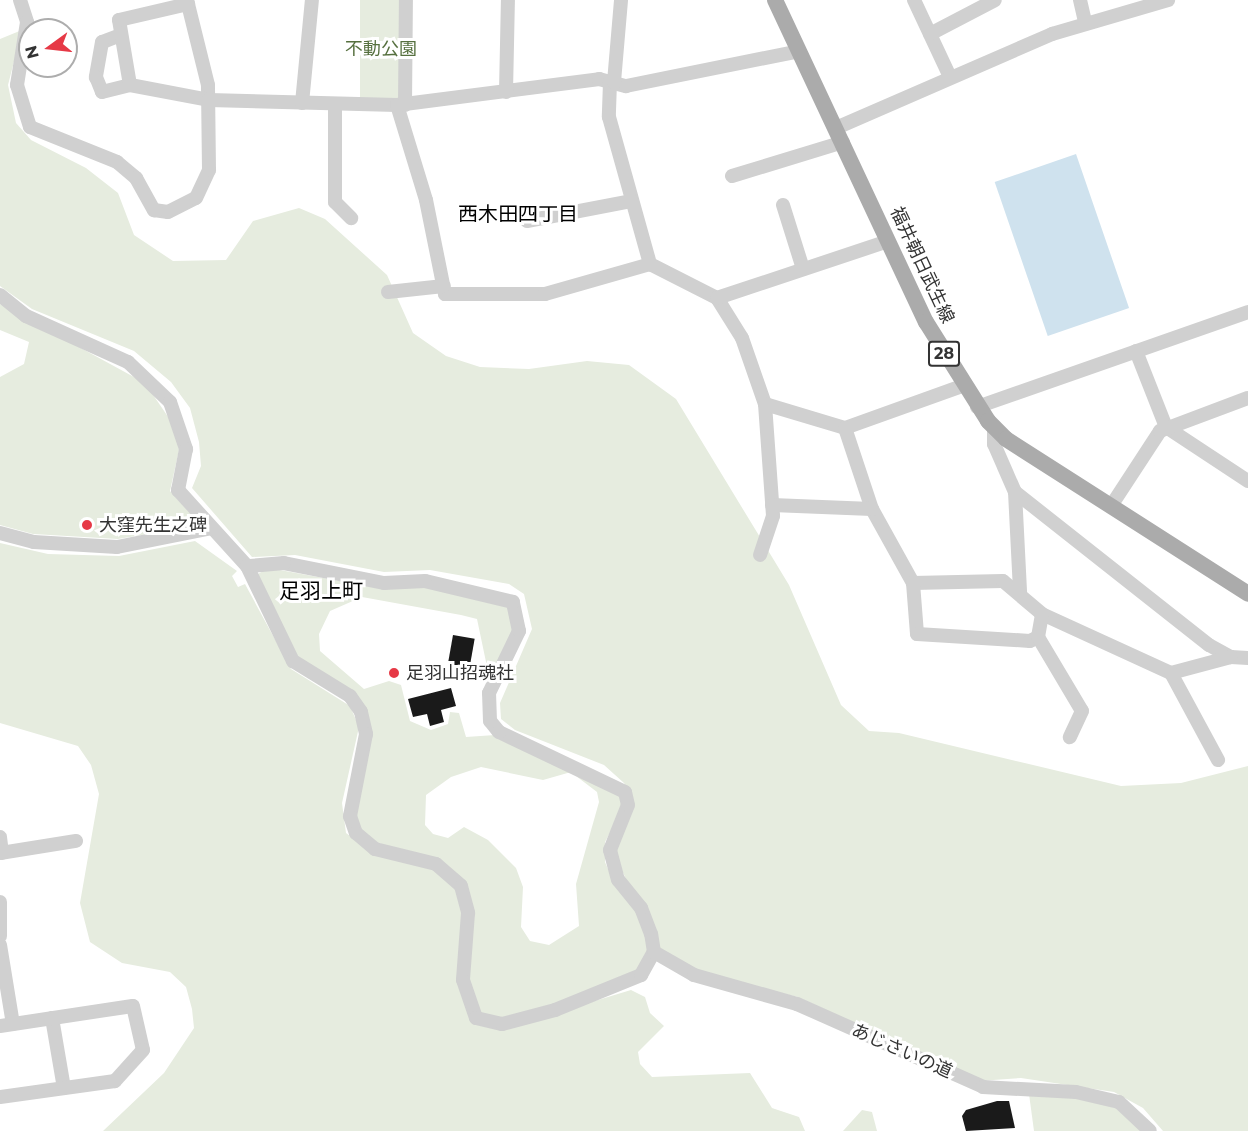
<!DOCTYPE html>
<meta charset="utf-8">
<style>
body{margin:0}
#map{position:relative;width:1248px;height:1131px;overflow:hidden;background:#fff;font-family:Montserrat,"Noto Sans JP",sans-serif}
div>[style]{position:absolute}
[style*='--x']{left:calc(var(--x)*1px);top:calc(var(--y)*1px);width:calc(var(--w)*1px);rotate:calc(var(--a)*1deg)}
.green>*{inset:0;background:#e6ecdf;transform-origin:0 0}
.water>*{inset:0;background:#cfe2ee;transform-origin:0 0}
.building>*{inset:0;background:#1a1a1a;transform-origin:0 0}
.minor>*{height:14px;margin:-7px;padding:0 7px;transform-origin:7px;border-radius:7px;background:#d0d0d0}
.major>*{height:16px;margin:-8px;padding:0 8px;transform-origin:8px;border-radius:8px;background:#ababab}
.dots>*{width:16px;height:16px;translate:-50% -50%;box-sizing:border-box;border:3px solid #fff;border-radius:50%}
span{translate:-50% -50%;white-space:nowrap;text-align:center;line-height:1.15;-webkit-text-stroke:6px #fff;paint-order:stroke}
.shield-label span{padding:2px 4px;background:#fff;border:2px solid;border-radius:4px;-webkit-text-stroke-width:0}
.shield-label{font-size:16px;color:#333;font-weight:700}
.park-label{font-size:18px;color:#56703f}
.street-label{font-size:18px;color:#333}
.poi-label{font-size:18px;color:#333}
.left{translate:0 -50%;text-align:left}
.neighbourhood-label{font-size:20px;color:#000}
.quarter-label{font-size:21px;color:#000}
.north{position:absolute;left:18px;top:18px;width:60px;height:60px;box-sizing:border-box;background:#fff;border:2px solid #adadad;border-radius:50%;rotate:255deg;font-size:16px;font-weight:700;line-height:24px;text-align:center;color:#333}
.north::after{content:'';display:block;margin:auto;width:21px;height:27px;background:#e63946;clip-path:polygon(50% 0,100% 100%,50% 72%,0 100%)}
</style>
<div id="map">
<div class="green">
<div style="left:360px;top:0;width:42px;height:99px"></div>
<div style="clip-path:polygon(22px 30px,8px 85px,16px 123px,31px 140px,86px 168px,118px 193px,134px 235px,173px 261px,226px 260px,253px 221px,299px 208px,325px 219px,387px 275px,413px 333px,446px 356px,480px 367px,529px 369px,587px 361px,629px 365px,676px 399px,789px 585px,841px 705px,869px 731px,899px 733px,1121px 786px,1181px 783px,1248px 766px,1248px 1131px,1163px 1131px,1143px 1108px,1114px 1092px,1021px 1078px,979px 1081px,798px 997px,711px 977px,658px 950px,615px 855px,631px 795px,624px 783px,604px 765px,515px 730px,501px 719px,500px 703px,532px 629px,524px 594px,509px 584px,430px 570px,384px 572px,295px 555px,252px 557px,192px 488px,201px 466px,199px 442px,190px 408px,171px 382px,134px 351px,32px 309px,0 286px,0 39px)"></div>
<div style="clip-path:polygon(0 304px,145px 383px,175px 427px,179px 450px,170px 491px,201px 525px,118px 539px,33px 534px,0 525px,0 377px,24px 364px,29px 342px,0 330px)"></div>
<div style="clip-path:polygon(195px 541px,237px 571px,232px 576px,238px 587px,245px 584px,291px 669px,350px 706px,359px 727px,342px 803px,346px 833px,373px 853px,434px 868px,461px 895px,462px 993px,474px 1021px,555px 1013px,631px 990px,645px 997px,650px 1013px,664px 1026px,638px 1052px,640px 1064px,652px 1077px,750px 1073px,772px 1108px,799px 1117px,805px 1131px,103px 1131px,164px 1073px,194px 1028px,192px 1009px,186px 987px,170px 972px,122px 963px,90px 942px,80px 903px,99px 794px,91px 765px,78px 746px,0 723px,0 543px,48px 554px,119px 556px)"></div>
<div style="clip-path:polygon(269px 568px,383px 589px,425px 585px,506px 601px,515px 630px,490px 681px,477px 619px,461px 615px,362px 597px,330px 611px,319px 634px,320px 651px,364px 689px,389px 681px,401px 685px,410px 721px,431px 730px,448px 724px,450px 712px,459px 713px,466px 737px,495px 735px,571px 772px,543px 780px,481px 767px,451px 777px,426px 795px,425px 825px,433px 834px,448px 838px,464px 827px,488px 840px,516px 868px,523px 887px,521px 927px,530px 941px,549px 945px,579px 926px,576px 884px,599px 802px,597px 792px,576px 776px,621px 792px,622px 809px,605px 842px,605px 862px,615px 885px,636px 909px,650px 951px,634px 976px,585px 996px,500px 1018px,479px 1014px,467px 980px,470px 895px,445px 864px,366px 839px,356px 818px,370px 721px,297px 655px,256px 575px)"></div>
<div style="clip-path:polygon(1029px 1094px,1073px 1097px,1116px 1108px,1141px 1131px,1034px 1131px)"></div>
<div style="clip-path:polygon(862px 1110px,872px 1112px,877px 1131px,843px 1131px)"></div>
</div>
<div class="water">
<div style="left:1076px;top:154px;width:163px;height:86px;rotate:71deg"></div>
</div>
<div class="building">
<div style="left:453px;top:635px;width:22px;height:30px;rotate:10deg"></div>
<div style="clip-path:polygon(451px 688px,456px 706px,441px 710px,444px 722px,430px 726px,427px 714px,413px 717px,408px 699px)"></div>
<div style="clip-path:polygon(997px 1101px,1009px 1101px,1015px 1128px,966px 1131px,962px 1116px,966px 1110px)"></div>
</div>
<div class="minor">
<div style="--x:20;--y:0;--w:23;--a:72"></div>
<div style="--x:27;--y:22;--w:64;--a:99"></div>
<div style="--x:17;--y:85;--w:44;--a:72.8"></div>
<div style="--x:30;--y:127;--w:94;--a:21.9"></div>
<div style="--x:117;--y:162;--w:25;--a:40"></div>
<div style="--x:136;--y:178;--w:37;--a:61"></div>
<div style="--x:154;--y:210;--w:14;--a:8"></div>
<div style="--x:168;--y:212;--w:31;--a:-27"></div>
<div style="--x:196;--y:198;--w:31;--a:-65"></div>
<div style="--x:209;--y:170;--w:85;--a:-90.7"></div>
<div style="--x:208;--y:85;--w:88;--a:-103.9"></div>
<div style="--x:914;--y:0;--w:85;--a:64.9"></div>
<div style="--x:1080;--y:0;--w:22;--a:77"></div>
<div style="--x:930;--y:34;--w:73;--a:-27.6"></div>
<div style="--x:118;--y:36;--w:17;--a:159"></div>
<div style="--x:102;--y:42;--w:36;--a:100"></div>
<div style="--x:96;--y:77;--w:16;--a:68"></div>
<div style="--x:102;--y:92;--w:29;--a:-14"></div>
<div style="--x:130;--y:85;--w:80;--a:10.8"></div>
<div style="--x:209;--y:100;--w:188;--a:1.5"></div>
<div style="--x:397;--y:105;--w:204;--a:-7.3"></div>
<div style="--x:599;--y:79;--w:28;--a:15"></div>
<div style="--x:626;--y:86;--w:177;--a:-11.4"></div>
<div style="--x:610;--y:82;--w:35;--a:92"></div>
<div style="--x:609;--y:117;--w:153;--a:74.4"></div>
<div style="--x:614;--y:82;--w:82;--a:-85.1"></div>
<div style="--x:130;--y:85;--w:66;--a:-99.6"></div>
<div style="--x:119;--y:20;--w:71;--a:-13.1"></div>
<div style="--x:506;--y:92;--w:92;--a:-88.8"></div>
<div style="--x:302;--y:103;--w:103;--a:-84.5"></div>
<div style="--x:335;--y:104;--w:98;--a:90"></div>
<div style="--x:335;--y:202;--w:23;--a:45"></div>
<div style="--x:397;--y:105;--w:99;--a:73"></div>
<div style="--x:426;--y:200;--w:96;--a:78.6"></div>
<div style="--x:445;--y:294;--w:100;--a:0"></div>
<div style="--x:545;--y:294;--w:109;--a:-15.9"></div>
<div style="--x:650;--y:264;--w:75;--a:26.9"></div>
<div style="--x:717;--y:298;--w:47;--a:58"></div>
<div style="--x:742;--y:338;--w:70;--a:70.8"></div>
<div style="--x:765;--y:404;--w:112;--a:85.9"></div>
<div style="--x:773;--y:516;--w:41;--a:108.4"></div>
<div style="--x:405;--y:105;--w:105;--a:-89.5"></div>
<div style="--x:836;--y:128;--w:236;--a:-23.5"></div>
<div style="--x:1052;--y:34;--w:121;--a:-16.3"></div>
<div style="--x:732;--y:176;--w:116;--a:-17"></div>
<div style="--x:783;--y:205;--w:67;--a:72.6"></div>
<div style="--x:527;--y:221;--w:107;--a:-10.8"></div>
<div style="--x:388;--y:292;--w:56;--a:-6.1"></div>
<div style="--x:0;--y:295;--w:33;--a:39"></div>
<div style="--x:26;--y:316;--w:112;--a:24.3"></div>
<div style="--x:128;--y:362;--w:58;--a:43.6"></div>
<div style="--x:170;--y:402;--w:50;--a:71.2"></div>
<div style="--x:186;--y:449;--w:42;--a:101"></div>
<div style="--x:178;--y:490;--w:103;--a:47.8"></div>
<div style="--x:247;--y:566;--w:106;--a:64.2"></div>
<div style="--x:293;--y:661;--w:67;--a:31.6"></div>
<div style="--x:350;--y:696;--w:19;--a:55"></div>
<div style="--x:361;--y:712;--w:23;--a:77"></div>
<div style="--x:366;--y:734;--w:84;--a:101"></div>
<div style="--x:350;--y:816;--w:18;--a:71"></div>
<div style="--x:356;--y:833;--w:25;--a:40"></div>
<div style="--x:375;--y:849;--w:63;--a:13.8"></div>
<div style="--x:436;--y:864;--w:33;--a:41"></div>
<div style="--x:461;--y:886;--w:28;--a:75"></div>
<div style="--x:468;--y:913;--w:67;--a:94.3"></div>
<div style="--x:463;--y:980;--w:40;--a:71.1"></div>
<div style="--x:476;--y:1018;--w:27;--a:13"></div>
<div style="--x:502;--y:1024;--w:55;--a:-14.8"></div>
<div style="--x:555;--y:1010;--w:93;--a:-22.1"></div>
<div style="--x:641;--y:975;--w:26;--a:-61"></div>
<div style="--x:654;--y:952;--w:18;--a:-99"></div>
<div style="--x:651;--y:934;--w:28;--a:-111"></div>
<div style="--x:641;--y:908;--w:36;--a:-129"></div>
<div style="--x:618;--y:880;--w:31;--a:-105"></div>
<div style="--x:610;--y:850;--w:48;--a:-68.2"></div>
<div style="--x:628;--y:805;--w:13;--a:-103"></div>
<div style="--x:625;--y:792;--w:140;--a:-154.5"></div>
<div style="--x:499;--y:732;--w:14;--a:-129"></div>
<div style="--x:490;--y:721;--w:28;--a:-92"></div>
<div style="--x:489;--y:693;--w:69;--a:-64.2"></div>
<div style="--x:519;--y:631;--w:30;--a:-102"></div>
<div style="--x:513;--y:602;--w:90;--a:-166.6"></div>
<div style="--x:425;--y:581;--w:41;--a:177.2"></div>
<div style="--x:384;--y:583;--w:102;--a:-168.7"></div>
<div style="--x:284;--y:563;--w:37;--a:175"></div>
<div style="--x:717;--y:298;--w:180;--a:-18.4"></div>
<div style="--x:1136;--y:351;--w:82;--a:68.5"></div>
<div style="--x:1166;--y:427;--w:98;--a:33.4"></div>
<div style="--x:765;--y:404;--w:84;--a:16.7"></div>
<div style="--x:845;--y:428;--w:124;--a:-19.7"></div>
<div style="--x:977;--y:407;--w:287;--a:-19.3"></div>
<div style="--x:994;--y:426;--w:18;--a:90"></div>
<div style="--x:994;--y:444;--w:52;--a:66.4"></div>
<div style="--x:1015;--y:492;--w:247;--a:38.3"></div>
<div style="--x:1209;--y:645;--w:25;--a:29"></div>
<div style="--x:1231;--y:657;--w:17;--a:3"></div>
<div style="--x:845;--y:428;--w:85;--a:71.6"></div>
<div style="--x:872;--y:509;--w:85;--a:61"></div>
<div style="--x:913;--y:583;--w:90;--a:-1.3"></div>
<div style="--x:1003;--y:581;--w:51;--a:40.2"></div>
<div style="--x:1042;--y:614;--w:142;--a:24.6"></div>
<div style="--x:1171;--y:673;--w:62;--a:-14.9"></div>
<div style="--x:1015;--y:492;--w:100;--a:87.1"></div>
<div style="--x:772;--y:505;--w:100;--a:2.3"></div>
<div style="--x:1111;--y:506;--w:90;--a:-56.8"></div>
<div style="--x:1160;--y:431;--w:94;--a:-20.6"></div>
<div style="--x:0;--y:533;--w:35;--a:15"></div>
<div style="--x:34;--y:542;--w:83;--a:3.4"></div>
<div style="--x:117;--y:547;--w:96;--a:-11.4"></div>
<div style="--x:913;--y:583;--w:51;--a:85.5"></div>
<div style="--x:917;--y:634;--w:113;--a:3.5"></div>
<div style="--x:1030;--y:641;--w:9;--a:-27"></div>
<div style="--x:1038;--y:637;--w:23;--a:-80"></div>
<div style="--x:1038;--y:637;--w:86;--a:59.3"></div>
<div style="--x:1082;--y:711;--w:29;--a:115"></div>
<div style="--x:1171;--y:673;--w:99;--a:61.6"></div>
<div style="--x:0;--y:837;--w:16;--a:83"></div>
<div style="--x:0;--y:853;--w:77;--a:-9"></div>
<div style="--x:0;--y:902;--w:34;--a:90"></div>
<div style="--x:0;--y:945;--w:80;--a:80.7"></div>
<div style="--x:654;--y:952;--w:46;--a:29.9"></div>
<div style="--x:694;--y:975;--w:107;--a:15.7"></div>
<div style="--x:797;--y:1004;--w:204;--a:24"></div>
<div style="--x:983;--y:1087;--w:93;--a:3.1"></div>
<div style="--x:1076;--y:1092;--w:44;--a:13.1"></div>
<div style="--x:1119;--y:1102;--w:42;--a:43.1"></div>
<div style="--x:52;--y:1018;--w:71;--a:80.3"></div>
<div style="--x:0;--y:1026;--w:134;--a:-8.6"></div>
<div style="--x:133;--y:1006;--w:45;--a:77.2"></div>
<div style="--x:143;--y:1050;--w:42;--a:132.1"></div>
<div style="--x:115;--y:1081;--w:116;--a:172.1"></div>
</div>
<div class="major">
<div style="--x:775;--y:0;--w:356;--a:64.9"></div>
<div style="--x:926;--y:322;--w:117;--a:57.9"></div>
<div style="--x:988;--y:421;--w:25;--a:45"></div>
<div style="--x:1006;--y:439;--w:287;--a:32.6"></div>
</div>
<div class="dots">
<div style="left:87px;top:525px;background:#e63946"></div>
<div style="left:394px;top:673px;background:#e63946"></div>
</div>
<div class="shield-label">
<span style="left:944px;top:354px">28</span>
</div>
<div class="park-label">
<span style="left:381px;top:49px">不動公園</span>
</div>
<div class="street-label">
<span style="left:922px;top:265px;rotate:65deg">福井朝日武生線</span>
<span style="left:902px;top:1051px;rotate:24deg">あじさいの道</span>
</div>
<div class="poi-label">
<span class="left" style="left:99px;top:525px">大窪先生之碑</span>
<span class="left" style="left:406px;top:673px">足羽山招魂社</span>
</div>
<div class="neighbourhood-label">
<span style="left:518px;top:214px">西木田四丁目</span>
</div>
<div class="quarter-label">
<span style="left:321px;top:591px">足羽上町</span>
</div>
<div class="north">N</div>
</div>
